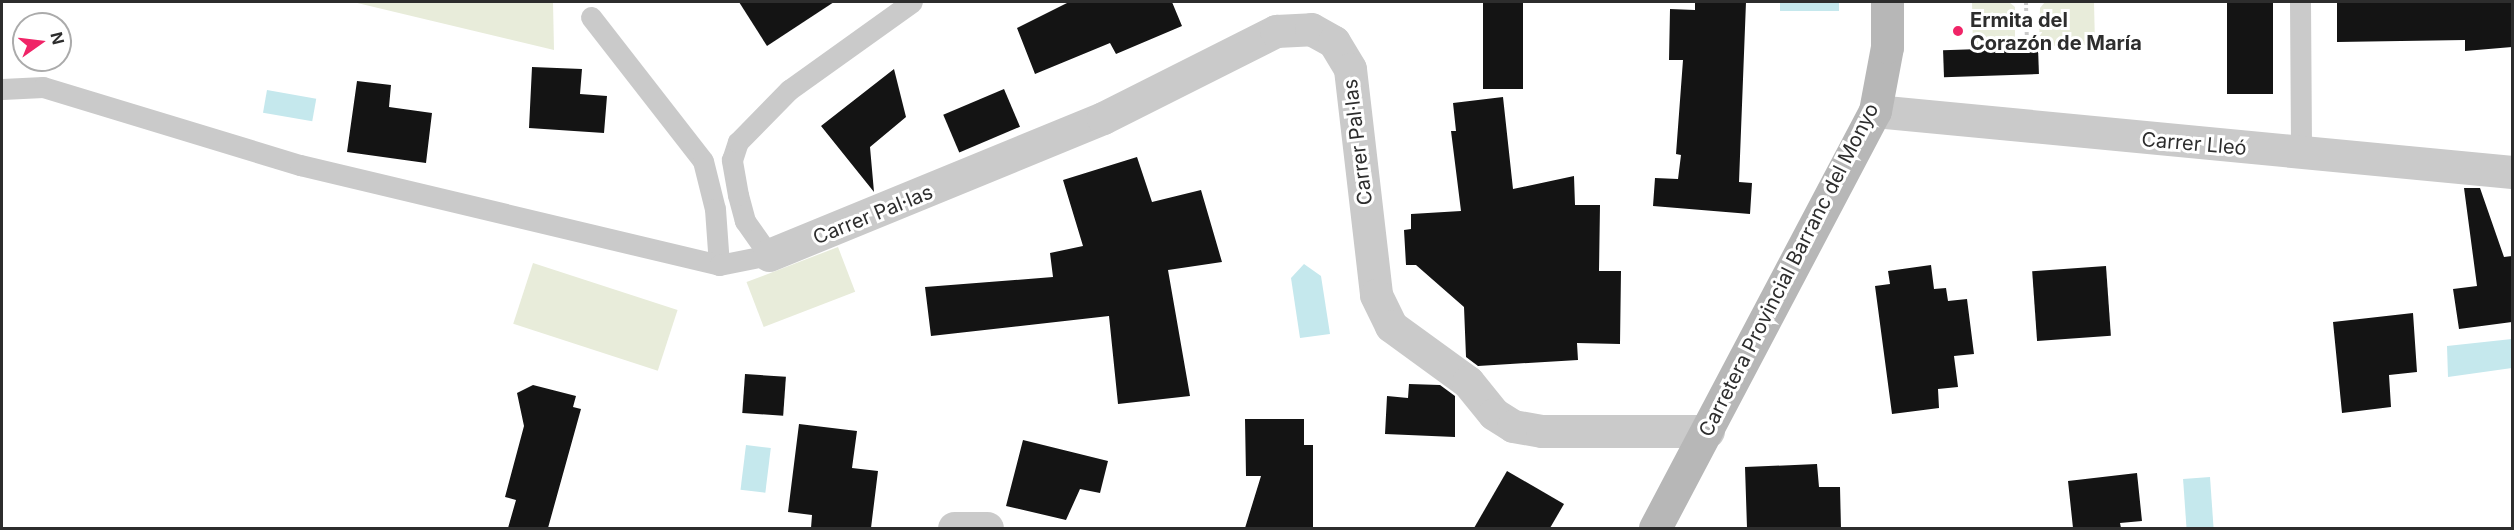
<!DOCTYPE html>
<meta charset="utf-8">
<style>
body{margin:0}
#map{position:relative;width:2514px;height:530px;overflow:hidden;background:#fff;font-family:Inter,sans-serif}
div>[style]{position:absolute}
[style*='--x']{left:calc(var(--x)*1px);top:calc(var(--y)*1px);width:calc(var(--w)*1px);rotate:calc(var(--a)*1deg)}
.green>*{inset:0;background:#e8ecda;transform-origin:0 0}
.water>*{inset:0;background:#c5e8ed;transform-origin:0 0}
.building>*{inset:0;background:#141414;transform-origin:0 0}
.path>*{height:4px;margin-top:-2px;transform-origin:0;background:repeating-linear-gradient(90deg,#cacaca 0 3px,transparent 0 6px)}
.lane>*{height:21px;margin:-10.5px;padding:0 10.5px;transform-origin:10.5px;border-radius:10.5px;background:#cacaca}
.street>*{height:33px;margin:-16.5px;padding:0 16.5px;transform-origin:16.5px;border-radius:16.5px;background:#cacaca}
.secondary>*{height:33px;margin:-16.5px;padding:0 16.5px;transform-origin:16.5px;border-radius:16.5px;background:#b7b7b7}
.dots>*{width:16px;height:16px;translate:-50% -50%;box-sizing:border-box;border:3px solid #fff;border-radius:50%}
span{translate:-50% -50%;white-space:nowrap;text-align:center;line-height:1.15;-webkit-text-stroke:6px #fff;paint-order:stroke}
.poi-label{font-size:20px;color:#2d2d2d;font-weight:700}
.left{translate:0 -50%;text-align:left}
.street-label{font-size:20px;color:#2d2d2d}
.frame{position:absolute;inset:0;border:3px solid #2d2d2d;pointer-events:none}
.north{position:absolute;left:12px;top:12px;width:60px;height:60px;box-sizing:border-box;background:#fff;border:2px solid #ababab;border-radius:50%;rotate:76deg;font-size:16px;font-weight:700;line-height:24px;text-align:center;color:#2d2d2d}
.north::after{content:'';display:block;margin:auto;width:21px;height:27px;background:#f02467;clip-path:polygon(50% 0,100% 100%,50% 72%,0 100%)}
</style>
<div id="map">
<div class="green">
<div style="clip-path:polygon(353px 2px,553px 2px,554px 50px)"></div>
<div style="clip-path:polygon(1972px 2px,2009px 2px,2015px 7px,2015px 47px,1973px 48px)"></div>
<div style="clip-path:polygon(2045px 2px,2094px 2px,2095px 45px,2039px 46px,2040px 8px)"></div>
<div style="left:838px;top:247px;width:48px;height:98px;rotate:69deg"></div>
<div style="left:533px;top:263px;width:152px;height:64px;rotate:18deg"></div>
</div>
<div class="water">
<div style="left:1780px;top:2px;width:59px;height:9px"></div>
<div style="left:267px;top:90px;width:50px;height:23px;rotate:10deg"></div>
<div style="clip-path:polygon(1304px 264px,1321px 276px,1330px 334px,1300px 338px,1291px 278px)"></div>
<div style="clip-path:polygon(2512px 339px,2512px 368px,2448px 377px,2447px 346px)"></div>
<div style="left:746px;top:445px;width:25px;height:45px;rotate:7deg"></div>
<div style="left:2210px;top:477px;width:51px;height:27px;rotate:86deg"></div>
</div>
<div class="building">
<div style="clip-path:polygon(739px 2px,834px 2px,767px 46px)"></div>
<div style="clip-path:polygon(1069px 2px,1172px 2px,1182px 26px,1116px 54px,1110px 43px,1035px 74px,1017px 28px)"></div>
<div style="left:1483px;top:2px;width:40px;height:87px"></div>
<div style="clip-path:polygon(1695px 2px,1746px 2px,1739px 182px,1752px 183px,1750px 214px,1653px 206px,1655px 178px,1678px 179px,1681px 155px,1676px 154px,1683px 60px,1669px 60px,1670px 9px,1695px 10px)"></div>
<div style="left:2227px;top:2px;width:46px;height:92px"></div>
<div style="clip-path:polygon(2337px 2px,2512px 2px,2512px 47px,2465px 51px,2465px 40px,2337px 42px)"></div>
<div style="left:2038px;top:47px;width:27px;height:95px;rotate:88deg"></div>
<div style="clip-path:polygon(532px 67px,582px 69px,580px 94px,607px 96px,604px 133px,529px 128px)"></div>
<div style="clip-path:polygon(894px 69px,906px 117px,870px 147px,874px 192px,821px 126px)"></div>
<div style="clip-path:polygon(357px 81px,391px 85px,389px 107px,432px 113px,426px 163px,347px 152px)"></div>
<div style="left:1004px;top:89px;width:41px;height:66px;rotate:67deg"></div>
<div style="clip-path:polygon(1503px 97px,1513px 189px,1574px 176px,1575px 205px,1600px 205px,1599px 271px,1621px 271px,1620px 344px,1577px 343px,1578px 360px,1478px 366px,1466px 357px,1464px 307px,1416px 265px,1406px 265px,1404px 230px,1411px 229px,1411px 214px,1461px 211px,1451px 131px,1456px 131px,1453px 103px)"></div>
<div style="clip-path:polygon(1137px 157px,1152px 202px,1201px 190px,1222px 262px,1168px 270px,1190px 396px,1118px 404px,1109px 316px,931px 336px,925px 287px,1053px 277px,1050px 253px,1083px 246px,1063px 180px)"></div>
<div style="clip-path:polygon(2464px 188px,2480px 188px,2504px 257px,2512px 256px,2512px 322px,2459px 329px,2453px 289px,2477px 286px)"></div>
<div style="clip-path:polygon(1931px 265px,1934px 289px,1946px 288px,1948px 301px,1967px 299px,1974px 354px,1954px 356px,1958px 387px,1938px 389px,1939px 408px,1892px 414px,1875px 286px,1890px 284px,1888px 271px)"></div>
<div style="left:2106px;top:266px;width:70px;height:74px;rotate:86deg"></div>
<div style="clip-path:polygon(2413px 313px,2417px 372px,2389px 375px,2391px 407px,2342px 413px,2333px 322px)"></div>
<div style="left:745px;top:374px;width:41px;height:39px;rotate:4deg"></div>
<div style="clip-path:polygon(1409px 384px,1440px 385px,1455px 396px,1455px 437px,1385px 434px,1387px 396px,1408px 398px)"></div>
<div style="clip-path:polygon(533px 385px,576px 396px,573px 407px,581px 409px,548px 528px,508px 528px,516px 500px,505px 497px,524px 426px,517px 393px)"></div>
<div style="clip-path:polygon(1245px 419px,1304px 419px,1304px 445px,1313px 445px,1313px 528px,1245px 528px,1261px 476px,1246px 476px)"></div>
<div style="clip-path:polygon(799px 424px,857px 431px,852px 468px,878px 471px,871px 528px,811px 528px,812px 515px,788px 512px)"></div>
<div style="clip-path:polygon(1023px 440px,1108px 461px,1100px 493px,1080px 489px,1066px 520px,1006px 506px)"></div>
<div style="clip-path:polygon(1817px 464px,1819px 487px,1840px 487px,1841px 528px,1747px 528px,1745px 467px)"></div>
<div style="clip-path:polygon(1507px 471px,1564px 504px,1550px 528px,1474px 528px)"></div>
<div style="clip-path:polygon(2137px 473px,2142px 521px,2120px 523px,2121px 528px,2073px 528px,2068px 481px)"></div>
</div>
<div class="path">
<div style="--x:2026;--y:2;--w:45;--a:88.7"></div>
</div>
<div class="lane">
<div style="--x:2300;--y:2;--w:151;--a:89.6"></div>
<div style="--x:591;--y:17;--w:182;--a:52.1"></div>
<div style="--x:703;--y:161;--w:49;--a:76"></div>
<div style="--x:715;--y:209;--w:56;--a:85.9"></div>
<div style="--x:2;--y:89;--w:41;--a:-2.8"></div>
<div style="--x:43;--y:87;--w:269;--a:16.9"></div>
<div style="--x:300;--y:165;--w:431;--a:13.4"></div>
<div style="--x:719;--y:265;--w:51;--a:-11.3"></div>
<div style="--x:769;--y:255;--w:42;--a:-125.2"></div>
<div style="--x:745;--y:221;--w:27;--a:-105"></div>
<div style="--x:738;--y:195;--w:36;--a:-100"></div>
<div style="--x:732;--y:160;--w:19;--a:-72"></div>
<div style="--x:738;--y:142;--w:73;--a:-45.6"></div>
<div style="--x:789;--y:90;--w:151;--a:-35.6"></div>
</div>
<div class="street">
<div style="--x:1875;--y:111;--w:640;--a:5.47"></div>
<div style="--x:769;--y:255;--w:361;--a:-22.3"></div>
<div style="--x:1103;--y:118;--w:194;--a:-26.7"></div>
<div style="--x:1276;--y:31;--w:35;--a:-3"></div>
<div style="--x:1311;--y:29;--w:26;--a:29"></div>
<div style="--x:1334;--y:42;--w:31;--a:59"></div>
<div style="--x:1350;--y:69;--w:227;--a:83.4"></div>
<div style="--x:1376;--y:295;--w:34;--a:64"></div>
<div style="--x:1391;--y:326;--w:95;--a:36"></div>
<div style="--x:1468;--y:382;--w:41;--a:50.9"></div>
<div style="--x:1494;--y:414;--w:22;--a:32"></div>
<div style="--x:1513;--y:426;--w:29;--a:10"></div>
<div style="--x:1542;--y:431;--w:166;--a:0"></div>
<div style="--x:954;--y:528;--w:33;--a:0"></div>
</div>
<div class="secondary">
<div style="--x:1655;--y:528;--w:471;--a:-62.2"></div>
<div style="--x:1875;--y:111;--w:65;--a:-79.4"></div>
<div style="--x:1887;--y:47;--w:45;--a:-90"></div>
</div>
<div class="dots">
<div style="left:1958px;top:31px;background:#f02467"></div>
</div>
<div class="poi-label">
<span class="left" style="left:1970px;top:32px">Ermita del<br>Corazón de María</span>
</div>
<div class="street-label">
<span style="left:1358px;top:142px;rotate:-97deg">Carrer Pal·las</span>
<span style="left:2194px;top:144px;rotate:5deg">Carrer Lleó</span>
<span style="left:873px;top:215px;rotate:-22deg">Carrer Pal·las</span>
<span style="left:1789px;top:270px;rotate:-63deg">Carretera Provincial Barranc del Monyo</span>
</div>
<div class="frame"></div>
<div class="north">N</div>
</div>
